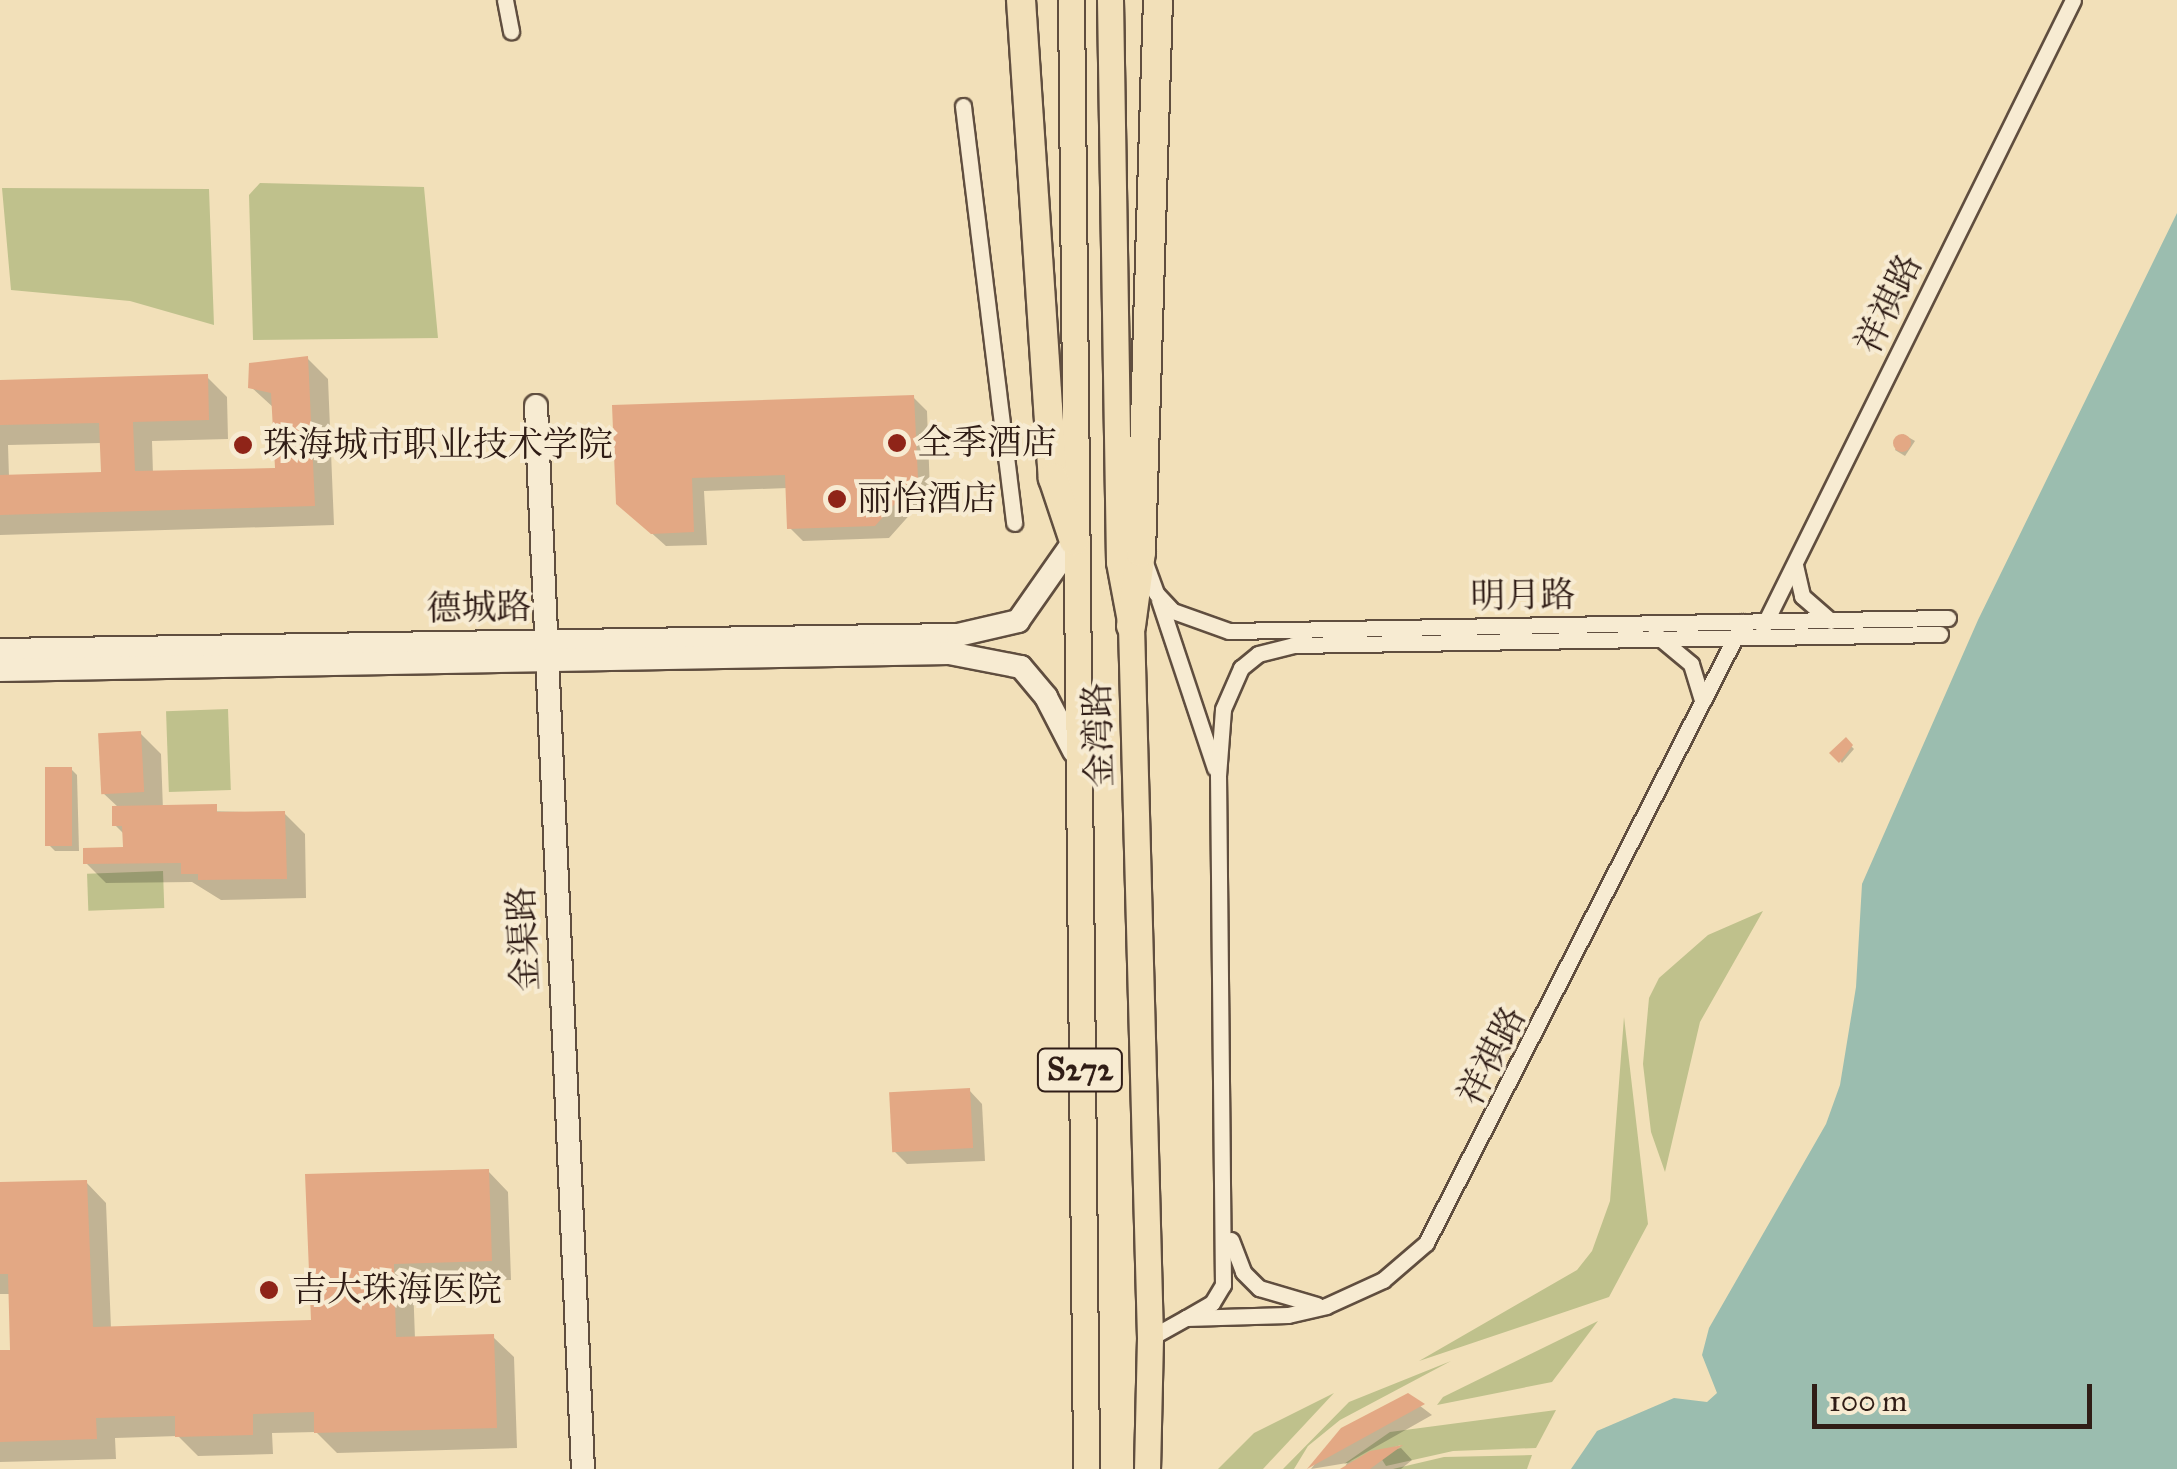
<!DOCTYPE html>
<meta charset="utf-8">
<style>
body{margin:0}
#map{position:relative;width:2177px;height:1469px;overflow:hidden;background:#f2e0b9;font-family:"IM FELL Great Primer","Noto Serif SC",serif}
div>[style]{position:absolute}
[style*='--x']{left:calc(var(--x)*1px);top:calc(var(--y)*1px);width:calc(var(--w)*1px);rotate:calc(var(--a)*1deg)}
.green>*{inset:0;background:#bfc18c;transform-origin:0 0}
.water>*{inset:0;background:#9bbdaf}
.shadow>*{inset:0;background:#0003}
.building>*{inset:0;background:#e3a884;transform-origin:0 0}
.round{border-radius:50%}
.roads{filter:drop-shadow(2px 0 #604e3f) drop-shadow(-2px 0 #604e3f) drop-shadow(0 2px #604e3f) drop-shadow(0 -2px #604e3f)}
.street>*{height:15px;margin:-7.5px;padding:0 7.5px;transform-origin:7.5px;border-radius:7.5px;background:#f7ebd2}
.secondary>*{height:22px;margin:-11px;padding:0 11px;transform-origin:11px;border-radius:11px;background:#f7ebd2}
.primary>*{height:25px;margin:-12.5px;padding:0 12.5px;transform-origin:12.5px;border-radius:12.5px;background:#f2e0b9}
.highway>*{height:28px;margin:-14px;padding:0 14px;transform-origin:14px;border-radius:14px;background:#f2e0b9}
.dots>*{width:28px;height:28px;translate:-50% -50%;box-sizing:border-box;border:5px solid #f7ebd2;border-radius:50%}
span{translate:-50% -50%;white-space:nowrap;text-align:center;line-height:1.15;-webkit-text-stroke:8px #f7ebd2;paint-order:stroke}
.shield-label span{padding:2px 8px;background:#f7ebd2;border:2px solid;border-radius:8px;-webkit-text-stroke-width:0}
.shield-label{font-size:32px;color:#301d16;font-weight:700}
.street-label{font-size:35px;color:#301d16}
.poi-label{font-size:35px;color:#301d16}
.left{translate:0 -50%;text-align:left}
.scale{position:absolute;left:1812px;top:1384px;width:280px;height:45px;box-sizing:border-box;border:5px solid #301d16;border-top:0;padding-left:12px;font-size:30px;line-height:35px;white-space:nowrap;color:#301d16;-webkit-text-stroke:8px #f7ebd2;paint-order:stroke}
</style>
<div id="map">
<div class="green">
<div style="clip-path:polygon(260px 183px,424px 187px,438px 338px,253px 340px,249px 195px)"></div>
<div style="clip-path:polygon(2px 188px,209px 189px,214px 325px,130px 301px,11px 290px)"></div>
<div style="left:228px;top:709px;width:81px;height:62px;rotate:88deg"></div>
<div style="left:163px;top:871px;width:37px;height:76px;rotate:88deg"></div>
<div style="clip-path:polygon(1763px 911px,1700px 1022px,1665px 1172px,1651px 1132px,1643px 1064px,1649px 998px,1659px 978px,1708px 935px)"></div>
<div style="clip-path:polygon(1624px 1017px,1648px 1224px,1609px 1297px,1419px 1361px,1577px 1270px,1592px 1251px,1610px 1201px)"></div>
<div style="clip-path:polygon(1598px 1321px,1552px 1382px,1437px 1405px,1443px 1397px)"></div>
<div style="clip-path:polygon(1451px 1361px,1340px 1420px,1308px 1446px,1294px 1469px,1283px 1469px,1349px 1402px)"></div>
<div style="clip-path:polygon(1334px 1393px,1263px 1469px,1218px 1469px,1254px 1433px)"></div>
<div style="clip-path:polygon(1556px 1410px,1536px 1448px,1453px 1451px,1386px 1466px,1381px 1458px,1401px 1445px,1344px 1464px,1390px 1432px)"></div>
<div style="clip-path:polygon(1532px 1455px,1527px 1469px,1393px 1469px,1444px 1457px)"></div>
</div>
<div class="water">
<div style="clip-path:polygon(2177px 213px,2177px 1469px,1571px 1469px,1597px 1431px,1674px 1398px,1707px 1402px,1717px 1393px,1702px 1355px,1709px 1328px,1826px 1124px,1840px 1085px,1856px 987px,1862px 884px,1978px 620px)"></div>
</div>
<div class="shadow">
<div style="clip-path:polygon(evenodd,307px 358px,328px 379px,334px 525px,0 535px,0 383px,207px 377px,227px 397px,228px 439px,152px 441px,153px 474px,277px 470px,274px 408px,251px 387px,307px 358px,102px 443px,103px 475px,9px 477px,8px 445px,102px 443px)"></div>
<div style="clip-path:polygon(913px 397px,927px 411px,930px 492px,889px 538px,803px 541px,790px 528px,788px 488px,704px 491px,707px 545px,666px 546px,618px 503px)"></div>
<div style="clip-path:polygon(1903px 434px,1915px 441px,1905px 456px,1895px 450px)"></div>
<div style="clip-path:polygon(140px 733px,161px 754px,163px 810px,284px 813px,305px 834px,306px 898px,221px 900px,192px 882px,106px 883px,86px 863px,125px 850px,125px 835px,115px 825px,119px 808px,102px 792px)"></div>
<div style="clip-path:polygon(1846px 741px,1854px 749px,1842px 763px,1833px 753px)"></div>
<div style="clip-path:polygon(71px 769px,77px 775px,79px 851px,55px 851px,49px 845px)"></div>
<div style="clip-path:polygon(969px 1090px,982px 1104px,985px 1161px,907px 1164px,893px 1150px)"></div>
<div style="clip-path:polygon(488px 1171px,508px 1192px,511px 1280px,413px 1283px,415px 1339px,493px 1337px,514px 1357px,517px 1448px,337px 1453px,316px 1432px,272px 1433px,273px 1454px,198px 1456px,178px 1436px,115px 1438px,116px 1459px,0 1462px,0 1353px,13px 1352px,11px 1294px,0 1294px,0 1185px,86px 1182px,106px 1203px,111px 1329px,313px 1323px)"></div>
<div style="clip-path:polygon(1407px 1396px,1432px 1415px,1349px 1462px,1401px 1448px,1412px 1460px,1401px 1469px,1344px 1469px,1347px 1463px,1311px 1469px,1342px 1430px)"></div>
</div>
<div class="building">
<div style="clip-path:polygon(308px 356px,315px 506px,0 515px,0 475px,101px 472px,99px 423px,0 425px,0 380px,208px 374px,209px 420px,133px 422px,135px 471px,275px 468px,271px 393px,248px 388px,249px 363px)"></div>
<div style="clip-path:polygon(914px 395px,918px 478px,875px 526px,787px 529px,785px 475px,692px 478px,694px 532px,651px 534px,616px 504px,612px 405px)"></div>
<div class="round" style="left:1893px;top:434px;width:18px;height:18px"></div>
<div style="left:141px;top:731px;width:61px;height:43px;rotate:87deg"></div>
<div style="clip-path:polygon(1846px 737px,1853px 745px,1839px 763px,1829px 753px)"></div>
<div style="left:45px;top:767px;width:27px;height:79px"></div>
<div style="clip-path:polygon(217px 804px,217px 812px,285px 811px,287px 879px,198px 880px,198px 874px,181px 874px,181px 863px,83px 864px,83px 848px,123px 847px,122px 826px,112px 826px,112px 806px)"></div>
<div style="left:970px;top:1088px;width:60px;height:81px;rotate:87deg"></div>
<div style="clip-path:polygon(489px 1169px,492px 1261px,394px 1264px,396px 1337px,494px 1334px,497px 1428px,314px 1433px,314px 1412px,253px 1414px,253px 1435px,175px 1437px,175px 1416px,96px 1418px,97px 1439px,0 1442px,0 1350px,10px 1350px,8px 1274px,0 1274px,0 1182px,87px 1180px,93px 1327px,311px 1320px,305px 1174px)"></div>
<div style="clip-path:polygon(1408px 1393px,1425px 1404px,1307px 1469px,1341px 1428px)"></div>
<div style="clip-path:polygon(1403px 1445px,1370px 1469px,1340px 1469px,1370px 1451px)"></div>
</div>
<div class="roads">
<div class="street">
<div style="--x:505;--y:0;--w:32;--a:79"></div>
<div style="--x:963;--y:106;--w:420;--a:83"></div>
<div style="--x:1144;--y:560;--w:35;--a:70"></div>
<div style="--x:1156;--y:593;--w:25;--a:47"></div>
<div style="--x:1173;--y:611;--w:59;--a:19.7"></div>
<div style="--x:1229;--y:631;--w:719;--a:-1.04"></div>
<div style="--x:1795;--y:565;--w:32;--a:77"></div>
<div style="--x:1802;--y:596;--w:38;--a:41"></div>
<div style="--x:1159;--y:600;--w:177;--a:71.6"></div>
<div style="--x:1763;--y:627;--w:699;--a:-63.69"></div>
<div style="--x:1655;--y:634;--w:47;--a:39.8"></div>
<div style="--x:1691;--y:664;--w:39;--a:73"></div>
<div style="--x:1231;--y:1240;--w:34;--a:69"></div>
<div style="--x:1243;--y:1272;--w:23;--a:45"></div>
<div style="--x:1259;--y:1288;--w:60;--a:16.3"></div>
<div style="--x:1186;--y:1318;--w:30;--a:-30"></div>
<div style="--x:1212;--y:1303;--w:21;--a:-59"></div>
<div style="--x:1223;--y:1285;--w:509;--a:-90.56"></div>
<div style="--x:1218;--y:776;--w:67;--a:-85.7"></div>
<div style="--x:1223;--y:709;--w:45;--a:-66.3"></div>
<div style="--x:1241;--y:668;--w:22;--a:-39"></div>
<div style="--x:1258;--y:654;--w:36;--a:-14"></div>
<div style="--x:1293;--y:645;--w:647;--a:-0.97"></div>
<div style="--x:1150;--y:1338;--w:41;--a:-29.1"></div>
<div style="--x:1186;--y:1318;--w:102;--a:-1.7"></div>
<div style="--x:1288;--y:1315;--w:39;--a:-13"></div>
<div style="--x:1326;--y:1306;--w:63;--a:-24.5"></div>
<div style="--x:1383;--y:1280;--w:57;--a:-40.7"></div>
<div style="--x:1426;--y:1243;--w:697;--a:-62.96"></div>
</div>
<div class="secondary">
<div style="--x:536;--y:406;--w:1064;--a:87.47"></div>
<div style="--x:0;--y:650;--w:958;--a:-0.9"></div>
<div style="--x:958;--y:635;--w:62;--a:-13.1"></div>
<div style="--x:1018;--y:621;--w:98;--a:-55"></div>
<div style="--x:0;--y:670;--w:949;--a:-1.03"></div>
<div style="--x:949;--y:653;--w:73;--a:11"></div>
<div style="--x:1021;--y:667;--w:39;--a:50"></div>
<div style="--x:1046;--y:697;--w:61;--a:62.6"></div>
</div>
<div class="primary">
<div style="--x:1071;--y:0;--w:1469;--a:89.41"></div>
<div style="--x:1110;--y:0;--w:562;--a:89.08"></div>
<div style="--x:1119;--y:562;--w:65;--a:79.4"></div>
<div style="--x:1131;--y:626;--w:712;--a:88.47"></div>
<div style="--x:1150;--y:1338;--w:131;--a:91.3"></div>
</div>
<div class="highway">
<div style="--x:1021;--y:0;--w:479;--a:86.2"></div>
<div style="--x:1053;--y:478;--w:66;--a:71.6"></div>
<div style="--x:1131;--y:626;--w:75;--a:-82.3"></div>
<div style="--x:1141;--y:552;--w:552;--a:-88.24"></div>
</div>
</div>
<div class="dots">
<div style="left:897px;top:443px;background:#8f2418"></div>
<div style="left:243px;top:445px;background:#8f2418"></div>
<div style="left:837px;top:499px;background:#8f2418"></div>
<div style="left:269px;top:1290px;background:#8f2418"></div>
</div>
<div class="shield-label">
<span style="left:1080px;top:1070px">S272</span>
</div>
<div class="street-label">
<span style="left:1889px;top:304px;rotate:-64deg">祥祺路</span>
<span style="left:1523px;top:596px;rotate:-1deg">明月路</span>
<span style="left:479px;top:608px;rotate:-1deg">德城路</span>
<span style="left:1099px;top:735px;rotate:-92deg">金湾路</span>
<span style="left:524px;top:939px;rotate:-93deg">金渠路</span>
<span style="left:1492px;top:1056px;rotate:-63deg">祥祺路</span>
</div>
<div class="poi-label">
<span class="left" style="left:917px;top:443px">全季酒店</span>
<span class="left" style="left:263px;top:445px">珠海城市职业技术学院</span>
<span class="left" style="left:857px;top:499px">丽怡酒店</span>
<span class="left" style="left:292px;top:1290px">吉大珠海医院</span>
</div>
<div class="scale">100 m</div>
</div>
